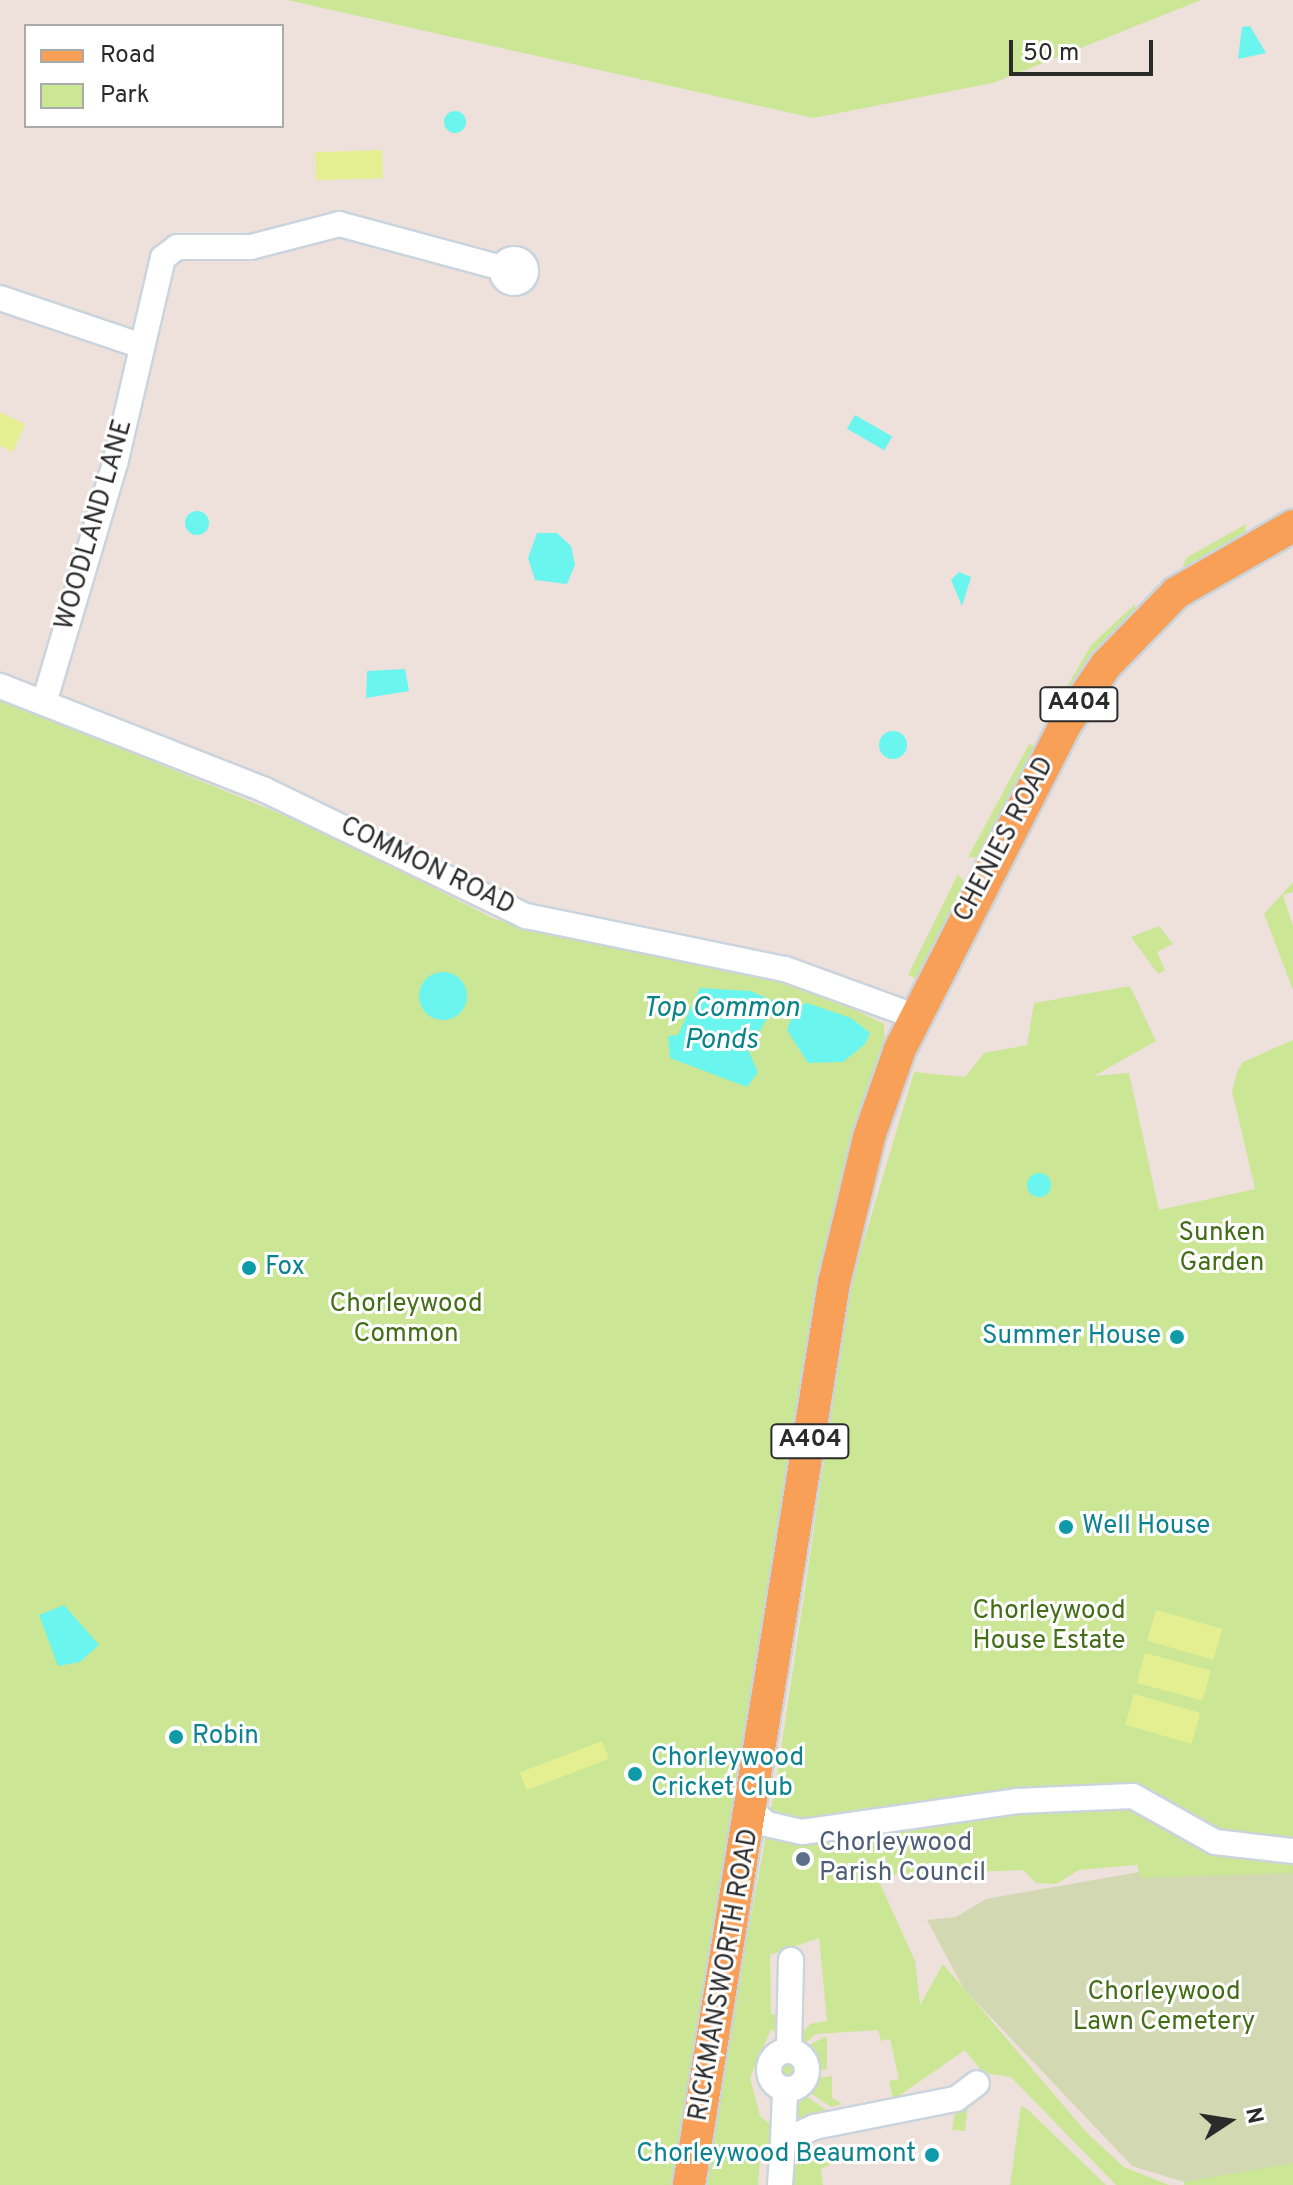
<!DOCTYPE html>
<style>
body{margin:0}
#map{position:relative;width:1293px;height:2185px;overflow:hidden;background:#eee1dc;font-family:Overpass,sans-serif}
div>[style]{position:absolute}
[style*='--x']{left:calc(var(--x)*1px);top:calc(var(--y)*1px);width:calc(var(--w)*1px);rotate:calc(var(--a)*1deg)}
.green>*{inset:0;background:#cbe796}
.round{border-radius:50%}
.cemetery>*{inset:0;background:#d1d8b2}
.pitch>*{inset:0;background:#e4ef91;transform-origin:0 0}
.water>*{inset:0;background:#6af5ee;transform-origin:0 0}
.roads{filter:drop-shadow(2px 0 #cad4dd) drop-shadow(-2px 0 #cad4dd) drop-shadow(0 2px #cad4dd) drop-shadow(0 -2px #cad4dd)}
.minor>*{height:24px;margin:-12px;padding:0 12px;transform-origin:12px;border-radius:12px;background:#fff}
.minor>.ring{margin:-12px;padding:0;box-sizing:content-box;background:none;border:24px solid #fff;border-radius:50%}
.major>*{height:32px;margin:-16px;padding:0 16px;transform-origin:16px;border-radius:16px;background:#f8a057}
.dots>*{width:22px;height:22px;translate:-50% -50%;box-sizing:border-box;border:4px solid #fff;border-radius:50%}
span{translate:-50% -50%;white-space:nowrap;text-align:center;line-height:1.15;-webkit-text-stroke:6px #fff;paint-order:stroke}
.shield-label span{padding:2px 6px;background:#fff;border:2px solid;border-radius:6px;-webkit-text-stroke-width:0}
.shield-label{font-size:24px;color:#2b2b2b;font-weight:700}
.street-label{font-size:26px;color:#2b2b2b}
.park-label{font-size:26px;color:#436d16}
.culture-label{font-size:26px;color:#0d838f}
.left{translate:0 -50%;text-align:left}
.right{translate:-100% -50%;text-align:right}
.service-label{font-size:26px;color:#4e5e75}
.water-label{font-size:28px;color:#088387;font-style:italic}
.legend{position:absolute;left:24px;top:24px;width:260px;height:104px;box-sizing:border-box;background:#fff;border:2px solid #aaa;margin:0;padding:10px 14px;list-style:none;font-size:24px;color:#2b2b2b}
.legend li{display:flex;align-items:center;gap:16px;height:40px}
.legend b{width:40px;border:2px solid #aaa}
.north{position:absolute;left:1189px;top:2081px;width:80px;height:80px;-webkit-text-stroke:6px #fff;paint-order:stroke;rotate:78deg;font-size:22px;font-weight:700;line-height:32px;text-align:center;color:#2b2b2b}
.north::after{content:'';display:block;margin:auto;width:28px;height:36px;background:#2b2b2b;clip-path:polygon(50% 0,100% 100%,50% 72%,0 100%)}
.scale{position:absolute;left:1009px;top:40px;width:144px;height:36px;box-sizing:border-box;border:4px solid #2b2b2b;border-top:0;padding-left:10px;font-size:24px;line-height:28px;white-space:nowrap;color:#2b2b2b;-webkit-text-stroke:6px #fff;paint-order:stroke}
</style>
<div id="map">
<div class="green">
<div style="clip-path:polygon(287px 0,1201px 0,993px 83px,813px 118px)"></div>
<div style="clip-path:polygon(1246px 524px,1245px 535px,1180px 575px,1186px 558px)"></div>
<div style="clip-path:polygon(1135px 604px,1135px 616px,1052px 712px,1091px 645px)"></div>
<div style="clip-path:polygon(0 699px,325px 832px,494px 919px,815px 990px,884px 1024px,885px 1047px,853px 1129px,678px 2185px,0 2185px)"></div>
<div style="clip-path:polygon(1029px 744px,1038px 747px,981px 858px,968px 857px)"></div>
<div style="clip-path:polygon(958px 874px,968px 886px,919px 980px,908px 975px)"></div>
<div style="clip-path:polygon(1293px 882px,1293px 892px,1283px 895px,1293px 926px,1293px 990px,1264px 914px)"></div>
<div style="clip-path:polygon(1159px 926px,1173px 944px,1157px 952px,1165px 970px,1158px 974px,1131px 937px)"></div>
<div style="clip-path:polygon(1130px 986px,1156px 1041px,1094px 1076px,1129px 1073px,1159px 1210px,1255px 1189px,1232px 1091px,1237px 1072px,1243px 1062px,1293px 1040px,1293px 2185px,1184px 2185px,1192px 2135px,1173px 1996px,1137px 1865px,1079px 1870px,1056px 1884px,1036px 1883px,1023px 1870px,891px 1875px,848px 1882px,878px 1879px,915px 1961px,920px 2005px,943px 1964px,1087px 2133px,1124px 2167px,1169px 2185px,1116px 2185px,1011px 2077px,983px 2073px,965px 2050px,893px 2100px,889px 2081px,899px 2079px,890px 2039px,881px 2041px,878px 2030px,816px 2034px,804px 2044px,798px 2037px,810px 2024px,827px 2021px,819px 1938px,770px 1955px,771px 2014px,782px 2016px,781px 2036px,771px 2029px,750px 2078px,760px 2116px,775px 2128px,774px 2158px,760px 2161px,758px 2185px,701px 2185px,777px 1776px,850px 1287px,914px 1072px,965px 1077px,984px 1053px,1027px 1045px,1034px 1003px)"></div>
<div style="clip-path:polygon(827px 2036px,827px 2069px,815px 2072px,809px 2045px)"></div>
<div class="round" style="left:778px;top:2059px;width:22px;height:22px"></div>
<div style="clip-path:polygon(832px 2076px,832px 2098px,842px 2104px,831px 2107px,809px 2092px,815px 2079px)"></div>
<div style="clip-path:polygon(806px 2096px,831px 2113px,799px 2120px,797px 2106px)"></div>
<div style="clip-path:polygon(968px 2105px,965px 2131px,952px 2130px,956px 2107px)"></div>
<div style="clip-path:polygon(1021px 2106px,1027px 2109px,1106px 2185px,1010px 2185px)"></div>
<div style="clip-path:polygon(800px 2144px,803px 2158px,845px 2149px,846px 2156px,821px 2169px,823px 2185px,789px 2185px,793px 2149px)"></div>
</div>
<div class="cemetery">
<div style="clip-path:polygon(1139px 1872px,1141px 1878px,1293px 1873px,1293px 2163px,1184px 2182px,1132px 2166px,964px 1989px,927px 1920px,956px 1917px,986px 1899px)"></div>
</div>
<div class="pitch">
<div style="left:382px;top:150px;width:28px;height:67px;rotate:88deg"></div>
<div style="clip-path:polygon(0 412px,25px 424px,13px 452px,0 446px)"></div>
<div style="left:1156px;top:1610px;width:69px;height:32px;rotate:16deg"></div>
<div style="left:1145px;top:1653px;width:68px;height:31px;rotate:15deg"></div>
<div style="left:1134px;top:1694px;width:69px;height:32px;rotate:16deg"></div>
<div style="left:602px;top:1741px;width:19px;height:88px;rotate:69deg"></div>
</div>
<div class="water">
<div style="clip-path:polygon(1250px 26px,1266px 53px,1238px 59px,1242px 27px)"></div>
<div class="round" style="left:444px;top:111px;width:22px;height:22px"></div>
<div style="left:855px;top:415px;width:43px;height:16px;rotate:30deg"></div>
<div class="round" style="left:185px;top:511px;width:24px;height:24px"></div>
<div style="clip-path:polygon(537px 533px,557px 533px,571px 546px,575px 565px,567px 584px,535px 580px,528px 558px)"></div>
<div style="clip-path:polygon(959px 572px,971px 577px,962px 606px,951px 580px)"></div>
<div style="clip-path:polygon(405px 669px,409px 691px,366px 698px,367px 671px)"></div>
<div class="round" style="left:879px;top:731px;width:28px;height:28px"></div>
<div class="round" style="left:419px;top:972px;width:48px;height:48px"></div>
<div style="clip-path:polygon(700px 988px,750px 991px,777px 1002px,748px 1050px,758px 1072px,747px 1087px,670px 1058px,668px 1036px,678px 1035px)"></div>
<div style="clip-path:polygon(807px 1003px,851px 1018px,870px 1033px,865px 1044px,843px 1062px,808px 1063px,787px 1030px,796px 1007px)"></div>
<div class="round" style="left:1027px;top:1173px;width:24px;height:24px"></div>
<div style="clip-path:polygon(64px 1605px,99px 1645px,80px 1662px,58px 1666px,39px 1615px)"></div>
</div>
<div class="roads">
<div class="minor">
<div class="ring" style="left:502px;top:259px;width:0;height:0"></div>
<div style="--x:0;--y:298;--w:150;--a:18.7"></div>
<div style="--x:0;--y:686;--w:285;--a:21.4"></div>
<div style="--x:265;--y:790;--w:290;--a:25.8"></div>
<div style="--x:526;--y:916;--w:264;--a:11.6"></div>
<div style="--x:785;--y:969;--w:137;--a:20"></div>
<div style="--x:44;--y:703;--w:249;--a:-73.5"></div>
<div style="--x:115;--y:464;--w:212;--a:-76.9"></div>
<div style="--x:163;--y:258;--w:18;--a:-38"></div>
<div style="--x:177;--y:247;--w:74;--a:0"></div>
<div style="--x:251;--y:247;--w:91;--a:-14.6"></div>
<div style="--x:339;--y:224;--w:169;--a:15.1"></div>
<div style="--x:752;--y:1811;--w:20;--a:41"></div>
<div style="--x:767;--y:1824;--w:36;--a:13"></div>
<div style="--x:802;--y:1832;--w:217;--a:-8.2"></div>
<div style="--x:1017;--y:1801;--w:116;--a:-2.5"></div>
<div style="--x:1133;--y:1796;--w:94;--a:29.3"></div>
<div style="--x:1215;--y:1842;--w:79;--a:6.6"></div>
<div style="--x:789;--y:2048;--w:88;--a:-88.7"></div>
<div class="ring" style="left:769px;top:2051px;width:14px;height:14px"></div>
<div style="--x:783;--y:2141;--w:47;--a:-87.6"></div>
<div style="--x:780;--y:2185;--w:44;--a:-86.1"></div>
<div style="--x:783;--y:2141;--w:34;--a:-24"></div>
<div style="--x:814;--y:2127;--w:145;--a:-11.2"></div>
<div style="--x:956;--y:2099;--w:26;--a:-37"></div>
</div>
<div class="major">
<div style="--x:689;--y:2185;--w:914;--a:-80.87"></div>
<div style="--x:834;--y:1283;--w:150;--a:-76.5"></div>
<div style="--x:869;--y:1137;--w:93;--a:-70.6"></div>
<div style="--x:900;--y:1049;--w:364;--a:-63"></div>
<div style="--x:1065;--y:725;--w:73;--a:-55.7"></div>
<div style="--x:1106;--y:665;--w:100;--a:-45.8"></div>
<div style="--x:1176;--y:593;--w:135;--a:-29.8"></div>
</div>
</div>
<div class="dots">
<div style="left:249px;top:1268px;background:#0f9aa8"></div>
<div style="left:1177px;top:1337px;background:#0f9aa8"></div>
<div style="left:1066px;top:1527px;background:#0f9aa8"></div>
<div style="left:176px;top:1737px;background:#0f9aa8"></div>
<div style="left:635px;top:1774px;background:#0f9aa8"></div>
<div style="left:803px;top:1859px;background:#5c6f8a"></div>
<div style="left:932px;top:2155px;background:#0f9aa8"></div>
</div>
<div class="shield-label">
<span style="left:1079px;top:704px">A404</span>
<span style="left:810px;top:1441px">A404</span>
</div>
<div class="street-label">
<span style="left:95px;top:525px;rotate:-74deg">WOODLAND LANE</span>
<span style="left:1005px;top:840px;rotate:-62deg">CHENIES ROAD</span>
<span style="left:427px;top:867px;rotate:26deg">COMMON ROAD</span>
<span style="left:725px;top:1975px;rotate:-80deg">RICKMANSWORTH ROAD</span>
</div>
<div class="park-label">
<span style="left:1222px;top:1249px">Sunken<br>Garden</span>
<span style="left:406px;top:1320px">Chorleywood<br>Common</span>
<span style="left:1049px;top:1627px">Chorleywood<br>House Estate</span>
<span style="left:1164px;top:2008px">Chorleywood<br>Lawn Cemetery</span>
</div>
<div class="culture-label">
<span class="left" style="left:265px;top:1268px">Fox</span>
<span class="right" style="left:1161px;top:1337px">Summer House</span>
<span class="left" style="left:1082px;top:1527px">Well House</span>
<span class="left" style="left:192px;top:1737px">Robin</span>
<span class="left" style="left:651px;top:1774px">Chorleywood<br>Cricket Club</span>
<span class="right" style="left:916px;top:2155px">Chorleywood Beaumont</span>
</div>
<div class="service-label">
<span class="left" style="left:819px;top:1859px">Chorleywood<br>Parish Council</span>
</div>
<div class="water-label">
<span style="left:721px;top:1025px">Top Common<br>Ponds</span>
</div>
<ul class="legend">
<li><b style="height:10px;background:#f8a057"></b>Road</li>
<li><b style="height:22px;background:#cbe796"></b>Park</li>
</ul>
<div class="north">N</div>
<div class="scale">50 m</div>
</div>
